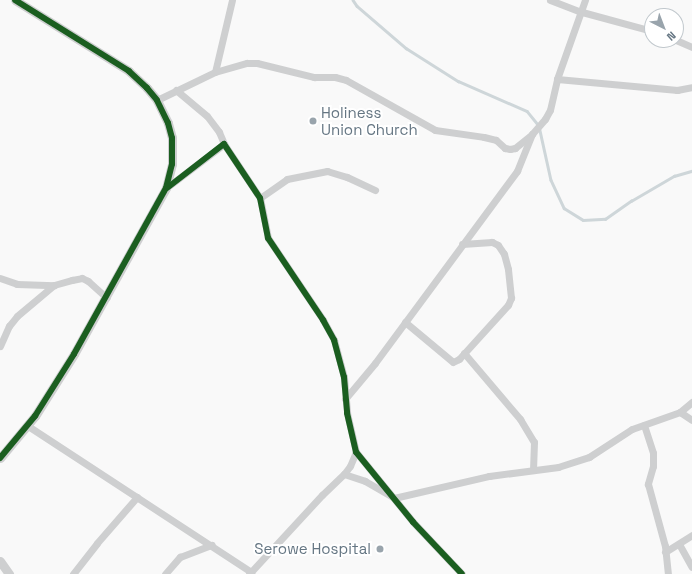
<!DOCTYPE html>
<style>
body{margin:0}
#map{position:relative;width:692px;height:574px;overflow:hidden;background:#f9f9f9;font-family:"Space Grotesk",sans-serif}
div>[style]{position:absolute}
[style*='--x']{left:calc(var(--x)*1px);top:calc(var(--y)*1px);width:calc(var(--w)*1px);rotate:calc(var(--a)*1deg)}
.stream>*{height:2.5px;margin:-1.25px;padding:0 1.25px;transform-origin:1.25px;border-radius:1.25px;background:#ced6d9}
.minor>*{height:7px;margin:-3.5px;padding:0 3.5px;transform-origin:3.5px;border-radius:3.5px;background:#cecfd0}
.tertiary>*{height:9px;margin:-4.5px;padding:0 4.5px;transform-origin:4.5px;border-radius:4.5px;background:#cecfd0}
.cycleway>*{height:6px;margin:-3px;padding:0 3px;transform-origin:3px;border-radius:3px;background:#1b5e20}
.dots>*{width:11px;height:11px;translate:-50% -50%;box-sizing:border-box;border:2px solid #fff;border-radius:50%}
span{translate:-50% -50%;white-space:nowrap;text-align:center;line-height:1.15;-webkit-text-stroke:4px #fff;paint-order:stroke}
.poi-label{font-size:15px;color:#657683}
.left{translate:0 -50%;text-align:left}
.right{translate:-100% -50%;text-align:right}
.north{position:absolute;left:644px;top:8px;width:40px;height:40px;box-sizing:border-box;background:#fff;border:1px solid #c1c8cd;border-radius:50%;rotate:138deg;font-size:11px;font-weight:700;line-height:16px;text-align:center;color:#657683}
.north::after{content:'';display:block;margin:auto;width:14px;height:18px;background:#99a4ac;clip-path:polygon(50% 0,100% 100%,50% 72%,0 100%)}
</style>
<div id="map">
<div class="stream">
<div style="--x:353;--y:0;--w:7;--a:56"></div>
<div style="--x:357;--y:6;--w:65;--a:40.6"></div>
<div style="--x:406;--y:48;--w:62;--a:32.4"></div>
<div style="--x:458;--y:81;--w:75;--a:23.5"></div>
<div style="--x:527;--y:111;--w:19;--a:51"></div>
<div style="--x:539;--y:126;--w:55;--a:77.5"></div>
<div style="--x:551;--y:180;--w:31;--a:65"></div>
<div style="--x:564;--y:208;--w:22;--a:32"></div>
<div style="--x:583;--y:220;--w:22;--a:-3"></div>
<div style="--x:605;--y:219;--w:32;--a:-35"></div>
<div style="--x:631;--y:201;--w:50;--a:-30.2"></div>
<div style="--x:674;--y:176;--w:19;--a:-16"></div>
</div>
<div class="minor">
<div style="--x:550;--y:0;--w:34;--a:21"></div>
<div style="--x:582;--y:12;--w:73;--a:15.2"></div>
<div style="--x:676;--y:40;--w:17;--a:24"></div>
<div style="--x:215;--y:72;--w:33;--a:-16"></div>
<div style="--x:247;--y:63;--w:10;--a:0"></div>
<div style="--x:257;--y:63;--w:59;--a:13.8"></div>
<div style="--x:314;--y:77;--w:21;--a:0"></div>
<div style="--x:335;--y:77;--w:11;--a:15"></div>
<div style="--x:346;--y:80;--w:102;--a:29.3"></div>
<div style="--x:435;--y:130;--w:49;--a:8.1"></div>
<div style="--x:484;--y:137;--w:12;--a:14"></div>
<div style="--x:496;--y:140;--w:12;--a:42"></div>
<div style="--x:505;--y:148;--w:5;--a:11"></div>
<div style="--x:510;--y:149;--w:5;--a:-11"></div>
<div style="--x:515;--y:148;--w:22;--a:-39"></div>
<div style="--x:557;--y:79;--w:121;--a:5.2"></div>
<div style="--x:677;--y:90;--w:15;--a:-11"></div>
<div style="--x:176;--y:90;--w:40;--a:40"></div>
<div style="--x:207;--y:116;--w:20;--a:53"></div>
<div style="--x:219;--y:132;--w:13;--a:67"></div>
<div style="--x:157;--y:100;--w:64;--a:-25.8"></div>
<div style="--x:215;--y:72;--w:74;--a:-76.7"></div>
<div style="--x:166;--y:188;--w:73;--a:-37.2"></div>
<div style="--x:224;--y:144;--w:65;--a:56.3"></div>
<div style="--x:260;--y:198;--w:41;--a:78.7"></div>
<div style="--x:268;--y:238;--w:99;--a:56.1"></div>
<div style="--x:323;--y:320;--w:23;--a:61"></div>
<div style="--x:334;--y:340;--w:38;--a:75"></div>
<div style="--x:344;--y:377;--w:36;--a:85"></div>
<div style="--x:347;--y:413;--w:40;--a:77"></div>
<div style="--x:356;--y:452;--w:90;--a:50.8"></div>
<div style="--x:413;--y:522;--w:71;--a:46.7"></div>
<div style="--x:260;--y:198;--w:33;--a:-35"></div>
<div style="--x:287;--y:179;--w:41;--a:-11.3"></div>
<div style="--x:327;--y:171;--w:21;--a:17"></div>
<div style="--x:347;--y:177;--w:31;--a:25"></div>
<div style="--x:0;--y:278;--w:18;--a:19"></div>
<div style="--x:17;--y:284;--w:37;--a:2"></div>
<div style="--x:54;--y:285;--w:19;--a:-16"></div>
<div style="--x:72;--y:280;--w:10;--a:-11"></div>
<div style="--x:82;--y:278;--w:7;--a:27"></div>
<div style="--x:88;--y:281;--w:25;--a:42"></div>
<div style="--x:405;--y:322;--w:62;--a:39.8"></div>
<div style="--x:453;--y:362;--w:7;--a:-27"></div>
<div style="--x:459;--y:359;--w:73;--a:-47.8"></div>
<div style="--x:508;--y:305;--w:8;--a:-67"></div>
<div style="--x:511;--y:298;--w:29;--a:-96"></div>
<div style="--x:508;--y:269;--w:16;--a:-105"></div>
<div style="--x:504;--y:254;--w:11;--a:-124"></div>
<div style="--x:498;--y:245;--w:7;--a:-153"></div>
<div style="--x:492;--y:242;--w:30;--a:176"></div>
<div style="--x:0;--y:346;--w:22;--a:-66"></div>
<div style="--x:9;--y:326;--w:13;--a:-51"></div>
<div style="--x:17;--y:316;--w:48;--a:-40"></div>
<div style="--x:464;--y:353;--w:87;--a:49.7"></div>
<div style="--x:520;--y:419;--w:27;--a:59"></div>
<div style="--x:534;--y:442;--w:27;--a:92"></div>
<div style="--x:345;--y:399;--w:47;--a:-50.2"></div>
<div style="--x:375;--y:363;--w:239;--a:-53.5"></div>
<div style="--x:517;--y:171;--w:40;--a:-68"></div>
<div style="--x:532;--y:134;--w:20;--a:-49"></div>
<div style="--x:545;--y:119;--w:10;--a:-61"></div>
<div style="--x:550;--y:110;--w:32;--a:-77"></div>
<div style="--x:557;--y:79;--w:84;--a:-70.5"></div>
<div style="--x:680;--y:412;--w:14;--a:34"></div>
<div style="--x:644;--y:425;--w:29;--a:72"></div>
<div style="--x:653;--y:453;--w:13;--a:90"></div>
<div style="--x:653;--y:466;--w:19;--a:106"></div>
<div style="--x:648;--y:484;--w:64;--a:74.7"></div>
<div style="--x:665;--y:546;--w:28;--a:84"></div>
<div style="--x:28;--y:426;--w:267;--a:33.2"></div>
<div style="--x:344;--y:474;--w:22;--a:18"></div>
<div style="--x:365;--y:481;--w:34;--a:30"></div>
<div style="--x:394;--y:498;--w:98;--a:-13"></div>
<div style="--x:489;--y:476;--w:70;--a:-7.4"></div>
<div style="--x:558;--y:467;--w:33;--a:-18"></div>
<div style="--x:589;--y:457;--w:51;--a:-33.1"></div>
<div style="--x:632;--y:429;--w:51;--a:-19.5"></div>
<div style="--x:680;--y:412;--w:16;--a:-40"></div>
<div style="--x:679;--y:544;--w:26;--a:61"></div>
<div style="--x:665;--y:552;--w:32;--a:-32"></div>
<div style="--x:73;--y:574;--w:39;--a:-52"></div>
<div style="--x:97;--y:543;--w:61;--a:-49"></div>
<div style="--x:165;--y:574;--w:23;--a:-49"></div>
<div style="--x:180;--y:557;--w:34;--a:-21"></div>
<div style="--x:249;--y:574;--w:108;--a:-47.3"></div>
<div style="--x:322;--y:495;--w:30;--a:-44"></div>
<div style="--x:344;--y:474;--w:10;--a:-53"></div>
<div style="--x:350;--y:466;--w:15;--a:-67"></div>
</div>
<div class="tertiary">
<div style="--x:0;--y:458;--w:55;--a:-50.2"></div>
<div style="--x:35;--y:416;--w:73;--a:-57.8"></div>
<div style="--x:74;--y:354;--w:190;--a:-61"></div>
<div style="--x:166;--y:188;--w:25;--a:-76"></div>
<div style="--x:172;--y:164;--w:26;--a:-90"></div>
<div style="--x:172;--y:138;--w:16;--a:-105"></div>
<div style="--x:168;--y:123;--w:25;--a:-116"></div>
<div style="--x:157;--y:100;--w:16;--a:-130"></div>
<div style="--x:147;--y:88;--w:25;--a:-137"></div>
<div style="--x:129;--y:71;--w:134;--a:-148.1"></div>
<div style="--x:0;--y:561;--w:16;--a:55"></div>
</div>
<div class="cycleway">
<div style="--x:167;--y:188;--w:72;--a:-37.7"></div>
<div style="--x:224;--y:144;--w:65;--a:56.3"></div>
<div style="--x:260;--y:198;--w:41;--a:78.7"></div>
<div style="--x:268;--y:238;--w:99;--a:56.1"></div>
<div style="--x:323;--y:320;--w:23;--a:61"></div>
<div style="--x:334;--y:340;--w:38;--a:75"></div>
<div style="--x:344;--y:377;--w:36;--a:85"></div>
<div style="--x:347;--y:413;--w:40;--a:77"></div>
<div style="--x:356;--y:452;--w:90;--a:50.8"></div>
<div style="--x:413;--y:522;--w:71;--a:46.7"></div>
<div style="--x:0;--y:458;--w:55;--a:-50.2"></div>
<div style="--x:35;--y:416;--w:73;--a:-57.8"></div>
<div style="--x:74;--y:354;--w:190;--a:-61"></div>
<div style="--x:166;--y:188;--w:25;--a:-76"></div>
<div style="--x:172;--y:164;--w:26;--a:-90"></div>
<div style="--x:172;--y:138;--w:16;--a:-105"></div>
<div style="--x:168;--y:123;--w:25;--a:-116"></div>
<div style="--x:157;--y:100;--w:16;--a:-130"></div>
<div style="--x:147;--y:88;--w:25;--a:-137"></div>
<div style="--x:129;--y:71;--w:134;--a:-148.1"></div>
</div>
<div class="dots">
<div style="left:313px;top:121px;background:#99a4ac"></div>
<div style="left:380px;top:549px;background:#99a4ac"></div>
</div>
<div class="poi-label">
<span class="left" style="left:321px;top:121px">Holiness<br>Union Church</span>
<span class="right" style="left:371px;top:549px">Serowe Hospital</span>
</div>
<div class="north">N</div>
</div>
